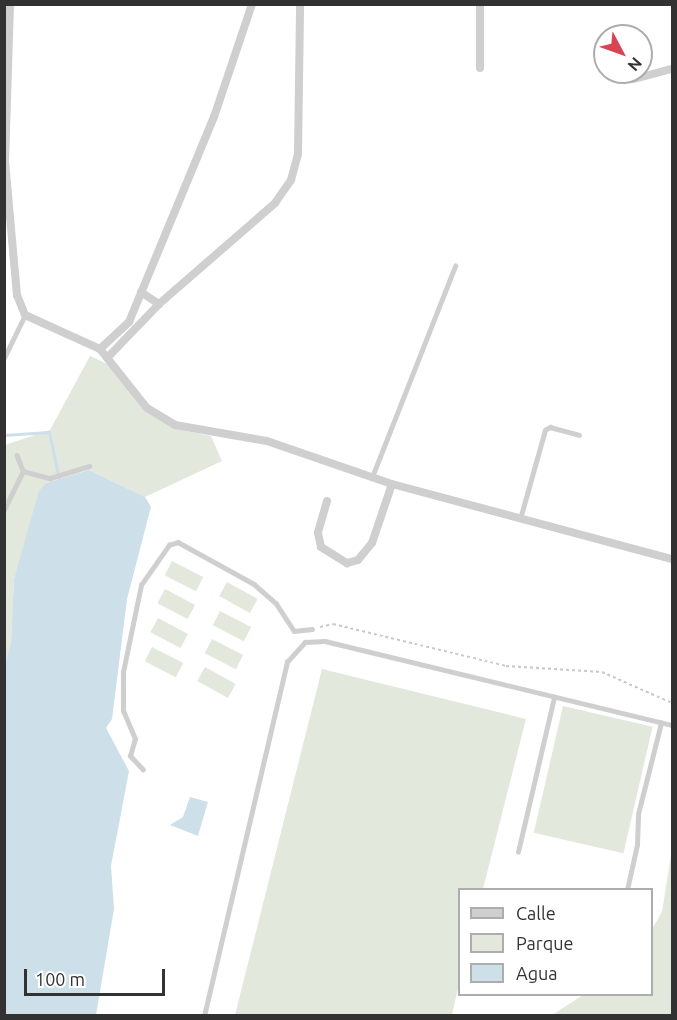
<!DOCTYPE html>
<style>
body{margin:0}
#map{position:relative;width:677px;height:1020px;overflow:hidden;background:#fff;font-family:Ubuntu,sans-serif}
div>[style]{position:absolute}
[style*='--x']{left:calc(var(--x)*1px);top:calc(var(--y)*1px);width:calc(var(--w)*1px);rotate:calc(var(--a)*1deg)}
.green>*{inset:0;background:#e2e8dc;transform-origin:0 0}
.water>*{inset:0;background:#cddfe9}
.stream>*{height:3px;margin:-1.5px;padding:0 1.5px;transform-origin:1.5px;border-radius:1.5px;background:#cddfe9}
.path>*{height:1.5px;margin-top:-0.75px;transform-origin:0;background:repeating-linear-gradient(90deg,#c9c9c9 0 3px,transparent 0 6px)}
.service>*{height:4.5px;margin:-2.25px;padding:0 2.25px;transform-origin:2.25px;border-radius:2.25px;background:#cfcfcf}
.minor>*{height:8px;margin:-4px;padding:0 4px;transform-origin:4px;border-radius:4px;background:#cfcfcf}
span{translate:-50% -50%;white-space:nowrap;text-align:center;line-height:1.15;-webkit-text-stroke:6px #fff;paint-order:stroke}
.frame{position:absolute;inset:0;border:6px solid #323232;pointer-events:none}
.legend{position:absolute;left:458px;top:888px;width:195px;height:108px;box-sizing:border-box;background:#fff;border:2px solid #adadad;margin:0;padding:8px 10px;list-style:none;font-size:18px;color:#323232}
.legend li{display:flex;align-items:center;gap:12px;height:30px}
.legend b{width:30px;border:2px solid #adadad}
.north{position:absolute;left:593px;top:24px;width:60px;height:60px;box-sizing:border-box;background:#fff;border:2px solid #adadad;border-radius:50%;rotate:131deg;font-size:16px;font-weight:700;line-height:24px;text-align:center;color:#323232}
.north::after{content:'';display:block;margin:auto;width:21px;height:27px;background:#d74552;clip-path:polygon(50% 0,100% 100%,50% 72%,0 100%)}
.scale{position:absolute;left:24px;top:969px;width:141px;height:27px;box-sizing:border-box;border:3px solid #323232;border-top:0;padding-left:8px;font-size:18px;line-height:21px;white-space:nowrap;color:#323232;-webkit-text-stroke:4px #fff;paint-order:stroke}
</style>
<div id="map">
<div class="green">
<div style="clip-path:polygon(90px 356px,114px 367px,149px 410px,181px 430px,211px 436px,222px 461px,145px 497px,89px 470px,46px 483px,14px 579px,11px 642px,5px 669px,5px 445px,50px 430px)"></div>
<div style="left:172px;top:561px;width:35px;height:16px;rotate:27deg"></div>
<div style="left:227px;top:582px;width:35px;height:16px;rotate:29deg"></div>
<div style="left:165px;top:589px;width:34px;height:16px;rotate:28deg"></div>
<div style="left:220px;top:611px;width:35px;height:16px;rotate:27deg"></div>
<div style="left:158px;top:618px;width:34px;height:16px;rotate:28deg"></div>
<div style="left:212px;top:639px;width:35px;height:16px;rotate:27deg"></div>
<div style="left:152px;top:647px;width:35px;height:16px;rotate:27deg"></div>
<div style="left:205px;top:667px;width:35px;height:16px;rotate:29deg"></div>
<div style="clip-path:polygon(322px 669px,526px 719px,483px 889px,460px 890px,459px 984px,452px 1015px,235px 1015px)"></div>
<div style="left:563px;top:706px;width:92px;height:130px;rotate:13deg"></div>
<div style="clip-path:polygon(672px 849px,672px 1015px,552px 1015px,583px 995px,652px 994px,652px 929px,662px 912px)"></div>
</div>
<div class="water">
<div style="clip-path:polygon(89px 470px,145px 497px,151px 507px,127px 599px,112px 719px,106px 728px,129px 771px,111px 866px,114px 909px,96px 1015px,5px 1015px,4px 669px,11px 642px,14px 579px,39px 491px,46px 483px)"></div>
<div style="clip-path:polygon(190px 797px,208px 802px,198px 836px,170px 825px,183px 817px)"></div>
</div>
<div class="stream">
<div style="--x:4;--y:435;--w:45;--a:-3.8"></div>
<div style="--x:49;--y:432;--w:48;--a:78"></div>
</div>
<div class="path">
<div style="--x:320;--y:627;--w:13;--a:-13"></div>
<div style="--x:333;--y:624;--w:178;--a:13.6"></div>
<div style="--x:506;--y:666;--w:96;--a:3.6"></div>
<div style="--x:602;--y:672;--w:77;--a:23.9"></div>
</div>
<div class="service">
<div style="--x:4;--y:358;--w:48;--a:-64"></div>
<div style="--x:17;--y:455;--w:17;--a:69"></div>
<div style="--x:23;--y:471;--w:28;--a:15"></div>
<div style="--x:50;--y:478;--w:41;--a:-17.1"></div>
<div style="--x:372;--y:477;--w:227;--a:-68.5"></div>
<div style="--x:4;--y:510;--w:43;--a:-64"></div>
<div style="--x:520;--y:519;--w:92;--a:-74.3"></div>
<div style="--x:545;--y:430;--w:6;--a:-31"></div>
<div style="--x:550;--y:427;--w:30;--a:15"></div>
<div style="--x:143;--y:770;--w:19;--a:-133"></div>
<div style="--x:130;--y:756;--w:18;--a:-74"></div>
<div style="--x:135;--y:739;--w:30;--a:-113"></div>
<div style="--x:123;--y:711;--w:39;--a:-90"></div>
<div style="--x:123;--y:672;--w:89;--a:-78.3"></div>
<div style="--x:141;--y:585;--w:49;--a:-55"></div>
<div style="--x:169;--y:545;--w:9;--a:-18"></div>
<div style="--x:178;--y:542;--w:87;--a:28.9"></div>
<div style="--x:254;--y:584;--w:29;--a:41"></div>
<div style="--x:276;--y:603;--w:33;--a:57"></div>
<div style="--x:294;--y:631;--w:18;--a:-6"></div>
<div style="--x:518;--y:852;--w:159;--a:-76.9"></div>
<div style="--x:627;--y:890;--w:46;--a:-77.5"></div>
<div style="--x:637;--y:845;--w:31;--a:-88"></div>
<div style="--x:638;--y:814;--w:94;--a:-75.8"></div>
<div style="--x:204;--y:1016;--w:364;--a:-76.8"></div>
<div style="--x:287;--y:662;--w:27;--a:-48"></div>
<div style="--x:305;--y:642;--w:20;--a:-3"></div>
<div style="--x:325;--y:641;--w:357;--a:13.6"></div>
</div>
<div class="minor">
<div style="--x:10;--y:4;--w:157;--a:91.8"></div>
<div style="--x:5;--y:161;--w:135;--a:84.9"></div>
<div style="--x:17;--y:295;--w:22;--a:68"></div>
<div style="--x:25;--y:315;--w:82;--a:24.4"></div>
<div style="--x:100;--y:349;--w:75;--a:51.5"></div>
<div style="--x:147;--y:408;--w:33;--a:31"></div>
<div style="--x:175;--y:425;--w:93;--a:9.9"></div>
<div style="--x:267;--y:441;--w:132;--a:19"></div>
<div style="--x:392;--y:484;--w:290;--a:15"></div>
<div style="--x:480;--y:4;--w:64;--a:90"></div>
<div style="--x:634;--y:79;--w:39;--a:-15"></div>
<div style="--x:141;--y:292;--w:22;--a:34"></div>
<div style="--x:100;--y:349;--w:40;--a:-43"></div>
<div style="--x:129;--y:322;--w:222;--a:-67.5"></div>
<div style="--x:214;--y:117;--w:119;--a:-71.4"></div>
<div style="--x:108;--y:357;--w:74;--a:-46.1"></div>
<div style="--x:159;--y:304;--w:154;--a:-41"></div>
<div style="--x:275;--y:203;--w:28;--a:-55"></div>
<div style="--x:291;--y:180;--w:27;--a:-75"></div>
<div style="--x:298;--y:154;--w:150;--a:-89.2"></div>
<div style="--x:327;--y:501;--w:33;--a:106"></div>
<div style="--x:318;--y:533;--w:14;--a:78"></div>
<div style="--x:321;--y:547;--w:31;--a:32"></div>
<div style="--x:347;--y:563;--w:11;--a:-15"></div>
<div style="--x:358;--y:560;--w:22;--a:-51"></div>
<div style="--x:372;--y:543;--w:62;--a:-71.3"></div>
</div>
<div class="frame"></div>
<ul class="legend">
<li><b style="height:8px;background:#cfcfcf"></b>Calle</li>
<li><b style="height:16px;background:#e2e8dc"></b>Parque</li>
<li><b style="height:16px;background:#cddfe9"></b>Agua</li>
</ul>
<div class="north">N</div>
<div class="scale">100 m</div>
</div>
